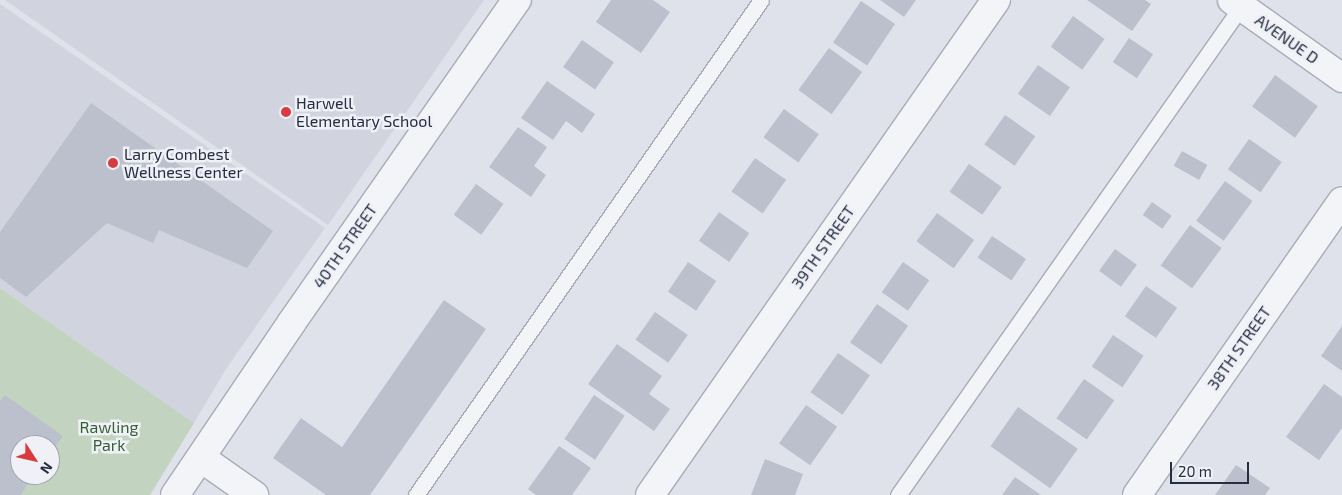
<!DOCTYPE html>
<style>
body{margin:0}
#map{position:relative;width:1342px;height:495px;overflow:hidden;background:#dfe2ea;font-family:"Exo 2",sans-serif}
div>[style]{position:absolute}
[style*='--x']{left:calc(var(--x)*1px);top:calc(var(--y)*1px);width:calc(var(--w)*1px);rotate:calc(var(--a)*1deg)}
.built>*{inset:0;background:#d1d4df}
.green>*{inset:0;background:#c2d4c0}
.building>*{inset:0;background:#bcc0cd;transform-origin:0 0}
.roads{filter:drop-shadow(1px 0 #a8acb8) drop-shadow(-1px 0 #a8acb8) drop-shadow(0 1px #a8acb8) drop-shadow(0 -1px #a8acb8)}
.service>*{height:15px;margin:-7.5px;padding:0 7.5px;transform-origin:7.5px;border-radius:7.5px;background:#f2f4f8}
.minor>*{height:28px;margin:-14px;padding:0 14px;transform-origin:14px;border-radius:14px;background:#f2f4f8}
.dots>*{width:14px;height:14px;translate:-50% -50%;box-sizing:border-box;border:2px solid #eff1f7;border-radius:50%}
span{translate:-50% -50%;white-space:nowrap;text-align:center;line-height:1.15;-webkit-text-stroke:5px #eff1f7;paint-order:stroke}
.street-label{font-size:16px;color:#272d42}
.poi-label{font-size:16px;color:#272d42}
.left{translate:0 -50%;text-align:left}
.park-label{font-size:16px;color:#355f33}
.north{position:absolute;left:10px;top:435px;width:50px;height:50px;box-sizing:border-box;background:#eff1f7;border:1px solid #9fa3af;border-radius:50%;rotate:125deg;font-size:14px;font-weight:700;line-height:20px;text-align:center;color:#272d42}
.north::after{content:'';display:block;margin:auto;width:18px;height:22px;background:#d83b3d;clip-path:polygon(50% 0,100% 100%,50% 72%,0 100%)}
.scale{position:absolute;left:1170px;top:462px;width:79px;height:22px;box-sizing:border-box;border:2px solid #272d42;border-top:0;padding-left:6px;font-size:15px;line-height:18px;white-space:nowrap;color:#272d42;-webkit-text-stroke:4px #eff1f7;paint-order:stroke}
</style>
<div id="map">
<div class="built">
<div style="clip-path:polygon(5px 0,484px 0,328px 225px)"></div>
<div style="clip-path:polygon(0 4px,325px 228px,226px 369px,194px 423px,0 288px)"></div>
</div>
<div class="green">
<div style="clip-path:polygon(evenodd,0 288px,194px 423px,150px 495px,0 495px,0 288px,20px 445px,50px 445px,50px 475px,20px 475px,20px 445px)"></div>
</div>
<div class="building">
<div style="clip-path:polygon(611px 0,653px 0,670px 12px,641px 53px,596px 22px)"></div>
<div style="clip-path:polygon(880px 0,916px 0,904px 17px)"></div>
<div style="clip-path:polygon(1087px 0,1145px 0,1151px 4px,1132px 31px)"></div>
<div style="left:861px;top:1px;width:41px;height:50px;rotate:34deg"></div>
<div style="left:1073px;top:16px;width:39px;height:38px;rotate:36deg"></div>
<div style="left:1129px;top:38px;width:29px;height:29px;rotate:34deg"></div>
<div style="left:582px;top:40px;width:39px;height:33px;rotate:35deg"></div>
<div style="left:829px;top:48px;width:41px;height:52px;rotate:36deg"></div>
<div style="left:1038px;top:65px;width:39px;height:35px;rotate:35deg"></div>
<div style="left:1275px;top:75px;width:53px;height:39px;rotate:36deg"></div>
<div style="clip-path:polygon(547px 81px,595px 114px,582px 133px,566px 121px,553px 140px,521px 118px)"></div>
<div style="clip-path:polygon(91px 103px,273px 231px,247px 268px,159px 230px,153px 243px,107px 223px,26px 297px,0 278px,0 232px)"></div>
<div style="left:784px;top:109px;width:43px;height:35px;rotate:36deg"></div>
<div style="left:1005px;top:115px;width:37px;height:36px;rotate:35deg"></div>
<div style="clip-path:polygon(518px 127px,547px 147px,534px 166px,546px 175px,531px 197px,489px 167px)"></div>
<div style="left:1249px;top:139px;width:40px;height:37px;rotate:35deg"></div>
<div style="left:1182px;top:151px;width:29px;height:17px;rotate:29deg"></div>
<div style="left:755px;top:158px;width:38px;height:41px;rotate:35deg"></div>
<div style="left:969px;top:164px;width:40px;height:34px;rotate:35deg"></div>
<div style="left:1225px;top:181px;width:34px;height:49px;rotate:36deg"></div>
<div style="left:476px;top:184px;width:34px;height:38px;rotate:36deg"></div>
<div style="left:1152px;top:202px;width:24px;height:16px;rotate:35deg"></div>
<div style="left:719px;top:212px;width:37px;height:35px;rotate:35deg"></div>
<div style="left:937px;top:213px;width:46px;height:35px;rotate:36deg"></div>
<div style="left:1190px;top:225px;width:39px;height:50px;rotate:36deg"></div>
<div style="left:992px;top:236px;width:41px;height:26px;rotate:34deg"></div>
<div style="left:1115px;top:249px;width:27px;height:27px;rotate:36deg"></div>
<div style="left:688px;top:262px;width:34px;height:36px;rotate:34deg"></div>
<div style="left:903px;top:262px;width:32px;height:37px;rotate:35deg"></div>
<div style="left:1146px;top:286px;width:38px;height:37px;rotate:35deg"></div>
<div style="clip-path:polygon(444px 300px,486px 329px,370px 495px,326px 495px,273px 458px,301px 418px,342px 447px)"></div>
<div style="left:877px;top:304px;width:38px;height:47px;rotate:35deg"></div>
<div style="left:655px;top:312px;width:40px;height:34px;rotate:35deg"></div>
<div style="clip-path:polygon(1342px 326px,1342px 371px,1321px 356px)"></div>
<div style="left:1113px;top:335px;width:37px;height:38px;rotate:34deg"></div>
<div style="clip-path:polygon(617px 344px,662px 376px,649px 394px,670px 409px,654px 431px,588px 384px)"></div>
<div style="left:838px;top:353px;width:39px;height:48px;rotate:35deg"></div>
<div style="left:1084px;top:379px;width:37px;height:48px;rotate:35deg"></div>
<div style="clip-path:polygon(1324px 384px,1342px 397px,1342px 428px,1319px 460px,1286px 437px)"></div>
<div style="clip-path:polygon(5px 395px,63px 436px,50px 454px,50px 445px,20px 445px,20px 475px,33px 475px,21px 495px,0 495px,0 401px)"></div>
<div style="left:594px;top:395px;width:37px;height:53px;rotate:34deg"></div>
<div style="left:806px;top:405px;width:38px;height:47px;rotate:35deg"></div>
<div style="left:1018px;top:407px;width:73px;height:48px;rotate:35deg"></div>
<div style="clip-path:polygon(559px 446px,591px 468px,572px 495px,536px 495px,528px 489px)"></div>
<div style="clip-path:polygon(765px 459px,803px 474px,795px 495px,751px 495px)"></div>
<div style="clip-path:polygon(1236px 465px,1270px 488px,1265px 495px,1215px 495px)"></div>
<div style="clip-path:polygon(1015px 477px,1041px 495px,1002px 495px)"></div>
</div>
<div class="roads">
<div class="service">
<div style="--x:416;--y:495;--w:603;--a:-55.12"></div>
<div style="--x:898;--y:495;--w:604;--a:-54.91"></div>
</div>
<div class="minor">
<div style="--x:1232;--y:0;--w:135;--a:35.3"></div>
<div style="--x:201;--y:458;--w:65;--a:34.9"></div>
<div style="--x:175;--y:495;--w:209;--a:-55.9"></div>
<div style="--x:292;--y:322;--w:393;--a:-55.1"></div>
<div style="--x:650;--y:495;--w:604;--a:-55.05"></div>
<div style="--x:1137;--y:495;--w:358;--a:-55.1"></div>
</div>
</div>
<div class="dots">
<div style="left:286px;top:112px;background:#d83b3d"></div>
<div style="left:113px;top:163px;background:#d83b3d"></div>
</div>
<div class="street-label">
<span style="left:1287px;top:39px;rotate:35deg">AVENUE D</span>
<span style="left:345px;top:246px;rotate:-55deg">40TH STREET</span>
<span style="left:823px;top:247px;rotate:-55deg">39TH STREET</span>
<span style="left:1239px;top:348px;rotate:-55deg">38TH STREET</span>
</div>
<div class="poi-label">
<span class="left" style="left:296px;top:112px">Harwell<br>Elementary School</span>
<span class="left" style="left:124px;top:163px">Larry Combest<br>Wellness Center</span>
</div>
<div class="park-label">
<span style="left:109px;top:436px">Rawling<br>Park</span>
</div>
<div class="north">N</div>
<div class="scale">20 m</div>
</div>
